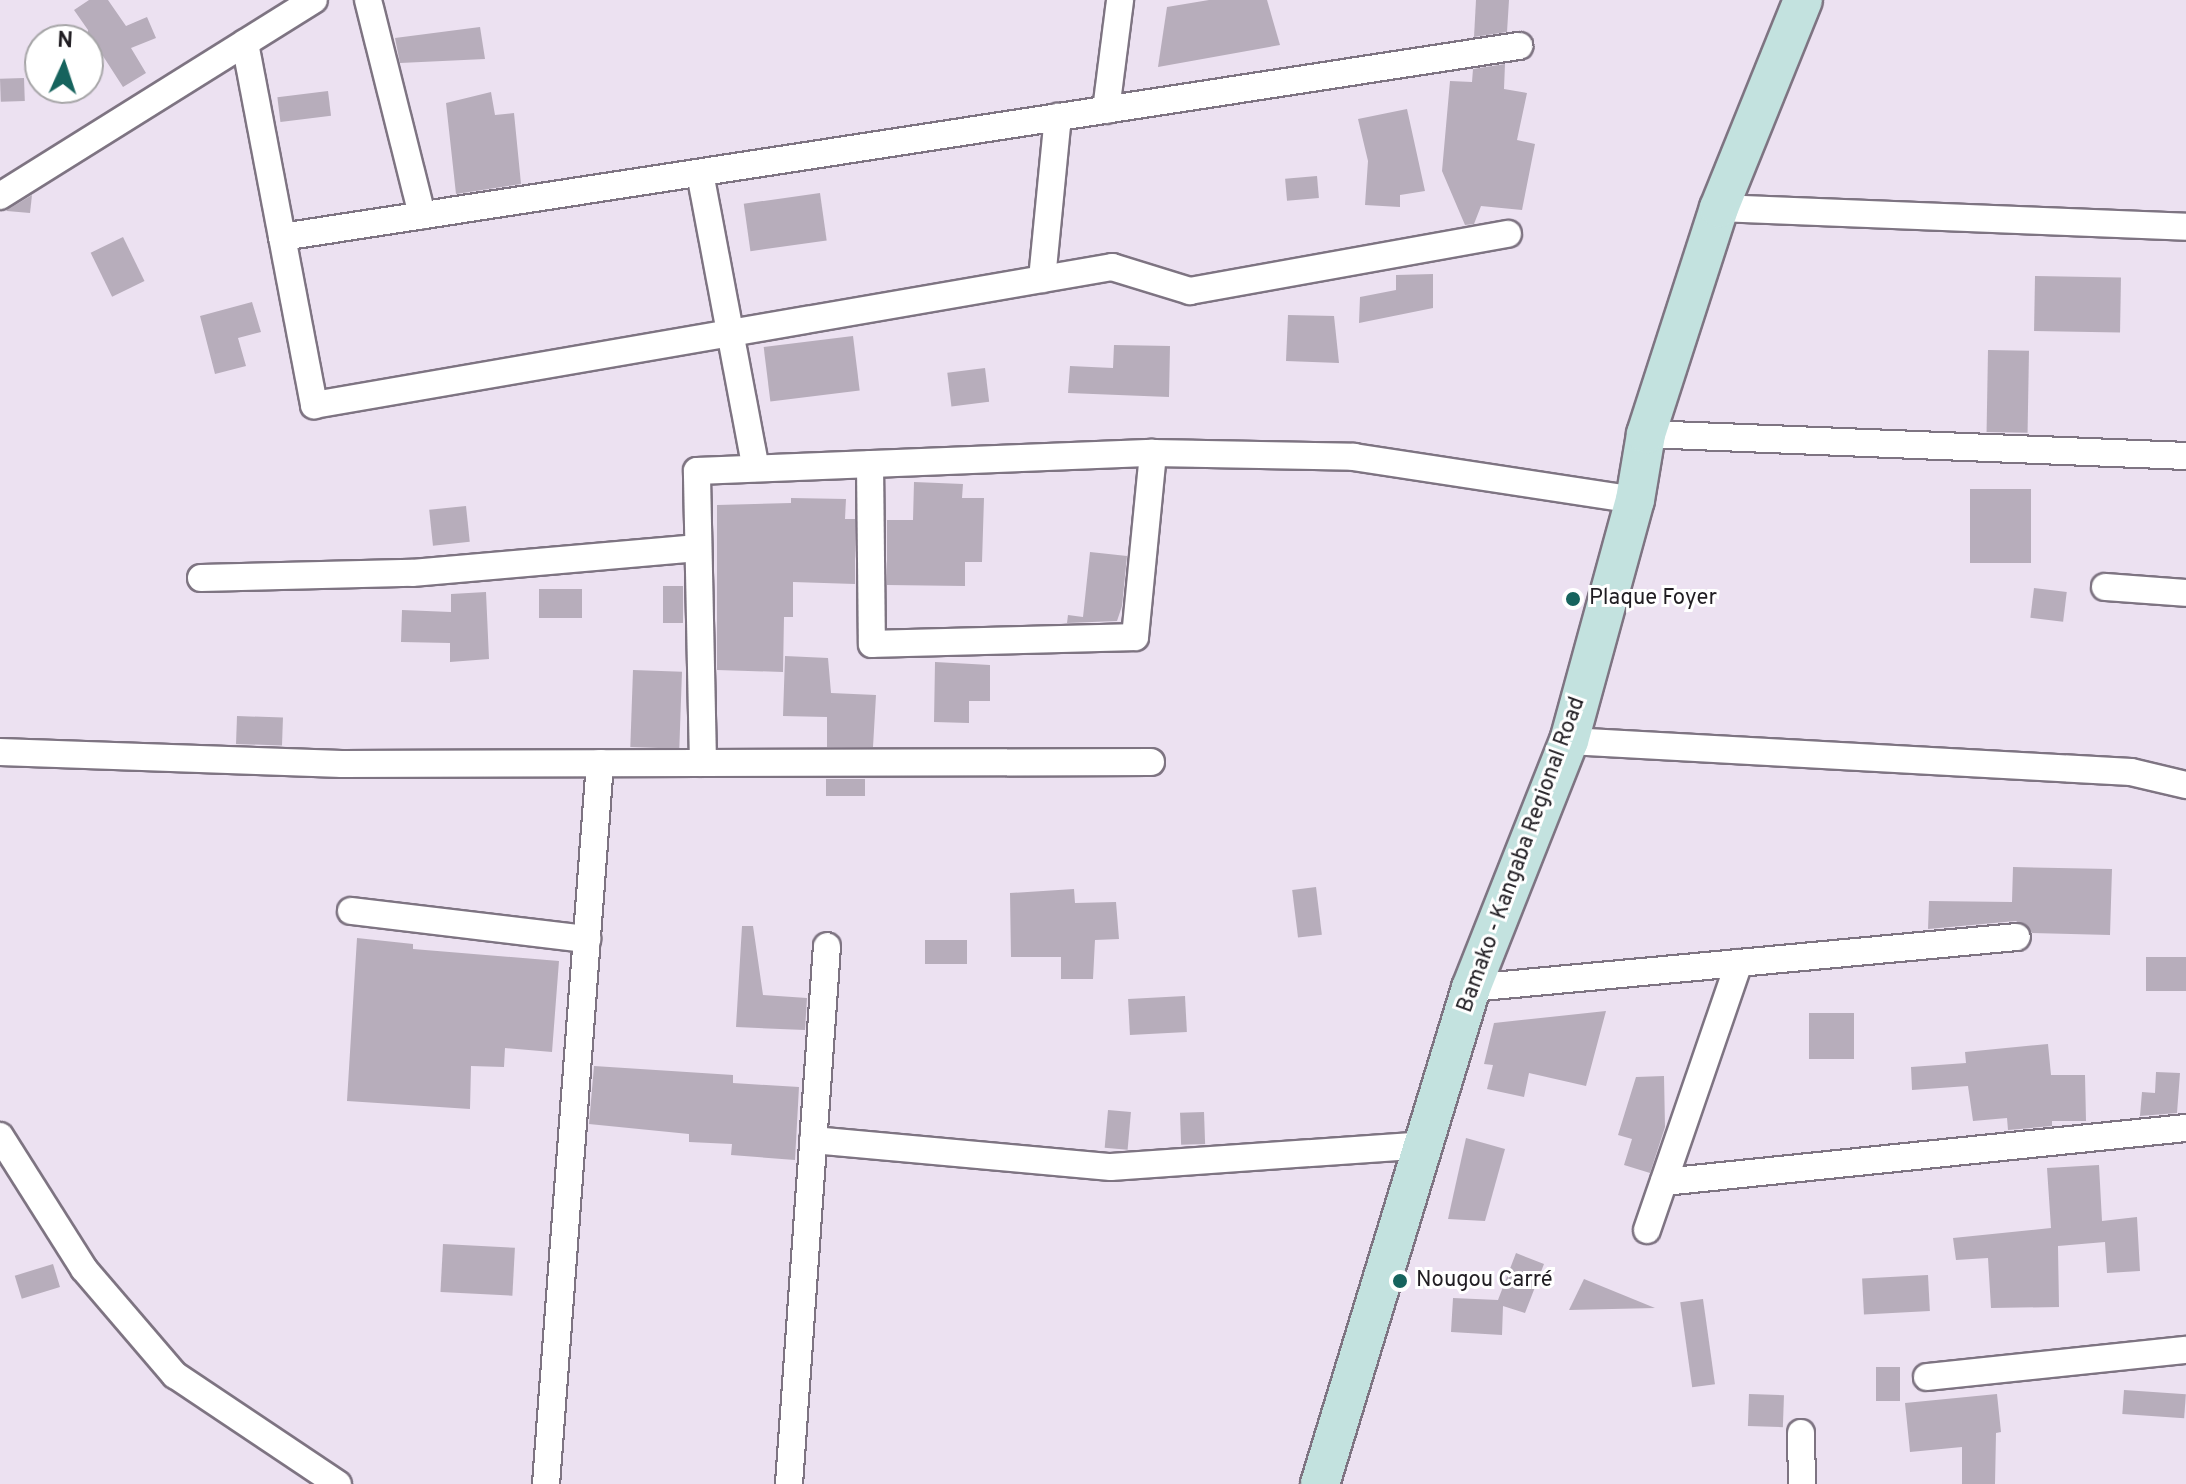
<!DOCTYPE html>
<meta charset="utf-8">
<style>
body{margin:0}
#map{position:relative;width:2186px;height:1484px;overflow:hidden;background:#ece1f1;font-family:Overpass,sans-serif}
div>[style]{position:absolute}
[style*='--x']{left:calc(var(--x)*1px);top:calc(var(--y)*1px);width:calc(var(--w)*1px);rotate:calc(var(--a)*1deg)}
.building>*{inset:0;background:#b7adbb;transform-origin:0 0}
.roads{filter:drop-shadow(2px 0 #7e7482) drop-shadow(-2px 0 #7e7482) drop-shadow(0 2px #7e7482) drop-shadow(0 -2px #7e7482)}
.street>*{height:26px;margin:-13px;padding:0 13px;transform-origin:13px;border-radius:13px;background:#fff}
.secondary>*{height:38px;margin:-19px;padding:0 19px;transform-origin:19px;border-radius:19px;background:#c3e2df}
.dots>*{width:22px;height:22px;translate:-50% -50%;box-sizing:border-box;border:4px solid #fff;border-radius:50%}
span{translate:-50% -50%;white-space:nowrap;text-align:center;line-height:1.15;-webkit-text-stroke:6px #fff;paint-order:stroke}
.poi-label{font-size:22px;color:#201d22}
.left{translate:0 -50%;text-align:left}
.street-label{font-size:22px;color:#201d22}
.north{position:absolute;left:24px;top:24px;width:80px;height:80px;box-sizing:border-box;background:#fff;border:2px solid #a6a5a7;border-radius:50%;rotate:3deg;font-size:22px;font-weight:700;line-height:32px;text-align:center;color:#201d22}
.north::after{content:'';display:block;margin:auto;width:28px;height:36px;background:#16635d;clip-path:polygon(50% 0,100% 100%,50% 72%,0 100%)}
</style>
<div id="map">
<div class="building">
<div style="clip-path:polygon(89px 0,108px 0,126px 26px,147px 17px,156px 38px,131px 48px,146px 73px,123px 87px,103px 56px,88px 60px,88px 30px,74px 10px)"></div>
<div style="clip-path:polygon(1209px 0,1267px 0,1280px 45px,1158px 67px,1167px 7px)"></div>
<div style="clip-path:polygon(1476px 0,1509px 0,1507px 32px,1474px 37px)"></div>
<div style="clip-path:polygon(480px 27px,485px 59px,400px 63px,395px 38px)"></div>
<div style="clip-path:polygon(1505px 64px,1504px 89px,1527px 93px,1517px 140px,1535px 144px,1522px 210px,1481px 206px,1474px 224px,1465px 225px,1442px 171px,1450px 81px,1472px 82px,1473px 69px)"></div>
<div style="left:24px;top:78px;width:23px;height:24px;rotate:88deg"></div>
<div style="left:328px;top:91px;width:25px;height:51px;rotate:83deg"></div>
<div style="clip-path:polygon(491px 92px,495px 115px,514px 113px,521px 184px,456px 194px,446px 103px)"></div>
<div style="clip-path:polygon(1407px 109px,1425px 191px,1400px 195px,1400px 207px,1365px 205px,1368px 161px,1358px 119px)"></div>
<div style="left:1317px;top:176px;width:22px;height:32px;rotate:85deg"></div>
<div style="left:820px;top:193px;width:48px;height:77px;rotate:82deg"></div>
<div style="clip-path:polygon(32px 195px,30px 213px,7px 211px,7px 210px)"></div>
<div style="left:123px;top:237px;width:49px;height:36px;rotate:64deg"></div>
<div style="clip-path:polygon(1433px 274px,1433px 308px,1359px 323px,1360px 297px,1396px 290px,1396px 275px)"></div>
<div style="left:2035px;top:276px;width:86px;height:55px;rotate:1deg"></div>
<div style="clip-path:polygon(252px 302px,261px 332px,238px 338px,246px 366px,215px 374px,200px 316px)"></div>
<div style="clip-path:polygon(1288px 315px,1334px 316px,1339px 363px,1286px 361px)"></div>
<div style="left:853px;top:336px;width:55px;height:90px;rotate:83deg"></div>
<div style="clip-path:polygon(1114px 345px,1170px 346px,1169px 397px,1068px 393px,1070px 366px,1113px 368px)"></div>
<div style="left:1988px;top:350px;width:41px;height:82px;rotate:1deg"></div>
<div style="left:985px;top:368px;width:34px;height:38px;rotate:83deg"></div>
<div style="clip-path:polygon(914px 482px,963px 484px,962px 498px,984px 498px,982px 562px,965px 562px,965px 586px,887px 585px,887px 520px,913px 520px)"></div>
<div style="left:1970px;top:489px;width:61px;height:74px"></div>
<div style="clip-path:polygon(791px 498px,846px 499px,845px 519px,855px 519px,855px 584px,793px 582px,793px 617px,784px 617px,783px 672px,717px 670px,717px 505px,791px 503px)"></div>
<div style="left:466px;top:506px;width:36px;height:37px;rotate:84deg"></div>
<div style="clip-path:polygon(1090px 552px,1127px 556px,1122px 606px,1117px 621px,1067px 623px,1068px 615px,1083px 617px)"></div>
<div style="left:663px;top:586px;width:20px;height:37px"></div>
<div style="left:2034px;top:588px;width:33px;height:30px;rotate:7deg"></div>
<div style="left:539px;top:589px;width:43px;height:29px"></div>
<div style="clip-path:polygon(486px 592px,489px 659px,450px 662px,450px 643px,401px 642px,402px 610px,451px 612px,451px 594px)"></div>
<div style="clip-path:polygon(785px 656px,828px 658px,831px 693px,876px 695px,873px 747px,827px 747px,827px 717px,783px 716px)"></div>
<div style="clip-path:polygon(935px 662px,990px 665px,990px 701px,969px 701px,969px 723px,934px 722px)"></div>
<div style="left:633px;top:670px;width:49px;height:77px;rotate:2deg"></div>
<div style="left:237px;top:716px;width:46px;height:28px;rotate:2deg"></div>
<div style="left:826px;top:779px;width:39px;height:17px"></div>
<div style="clip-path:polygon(2013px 867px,2112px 869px,2110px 935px,2032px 933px,2016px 921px,1928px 929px,1929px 901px,2012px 902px)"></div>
<div style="left:1316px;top:887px;width:48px;height:24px;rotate:83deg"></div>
<div style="clip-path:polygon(1074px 889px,1075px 903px,1116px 902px,1119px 939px,1095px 940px,1093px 979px,1061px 979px,1061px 957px,1011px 957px,1010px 893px)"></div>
<div style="clip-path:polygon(742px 926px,753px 926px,763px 995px,807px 998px,805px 1030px,736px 1027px)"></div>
<div style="clip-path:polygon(357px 938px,413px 944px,413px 949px,559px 961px,552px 1052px,505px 1048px,504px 1067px,471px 1066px,470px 1109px,347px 1101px)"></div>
<div style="left:925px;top:940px;width:42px;height:24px"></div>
<div style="left:2186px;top:957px;width:34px;height:40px;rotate:90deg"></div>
<div style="left:1185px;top:996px;width:36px;height:57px;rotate:87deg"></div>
<div style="clip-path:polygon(1606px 1011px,1586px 1086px,1529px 1073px,1524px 1097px,1487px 1089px,1493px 1065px,1484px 1064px,1494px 1023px)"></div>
<div style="left:1809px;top:1013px;width:45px;height:46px"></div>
<div style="clip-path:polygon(2048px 1044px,2051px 1075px,2085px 1075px,2086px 1121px,2052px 1121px,2052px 1126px,2008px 1130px,2007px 1118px,1973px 1121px,1968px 1086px,1912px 1090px,1911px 1067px,1966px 1063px,1965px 1052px)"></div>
<div style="clip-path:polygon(594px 1066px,733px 1075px,733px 1083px,799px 1087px,795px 1160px,731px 1155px,732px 1144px,689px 1142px,689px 1134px,589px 1124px)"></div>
<div style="clip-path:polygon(2156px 1072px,2180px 1073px,2177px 1113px,2140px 1116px,2142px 1092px,2155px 1093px)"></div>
<div style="clip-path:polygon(1664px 1076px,1665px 1127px,1650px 1173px,1624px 1165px,1632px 1139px,1618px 1135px,1636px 1077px)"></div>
<div style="left:1108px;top:1110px;width:23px;height:38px;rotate:5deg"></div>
<div style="left:1204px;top:1112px;width:32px;height:24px;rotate:88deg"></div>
<div style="clip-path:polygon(1466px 1138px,1505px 1149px,1485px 1221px,1448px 1219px)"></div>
<div style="clip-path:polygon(2099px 1165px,2102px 1221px,2137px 1217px,2140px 1271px,2107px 1273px,2105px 1242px,2058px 1246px,2059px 1307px,1991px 1308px,1988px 1258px,1956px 1260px,1953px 1238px,2051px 1228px,2047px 1168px)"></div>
<div style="left:443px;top:1244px;width:72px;height:48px;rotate:3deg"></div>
<div style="clip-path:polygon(1516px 1253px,1544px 1264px,1525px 1313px,1503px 1306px,1502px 1335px,1451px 1332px,1453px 1298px,1498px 1300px)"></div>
<div style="left:53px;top:1264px;width:24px;height:40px;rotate:73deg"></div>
<div style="left:1928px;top:1275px;width:36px;height:66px;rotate:87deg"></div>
<div style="clip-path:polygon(1584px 1279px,1655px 1308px,1569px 1310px)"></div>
<div style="left:1703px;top:1299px;width:86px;height:23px;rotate:82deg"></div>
<div style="left:1876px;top:1367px;width:24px;height:34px"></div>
<div style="left:2124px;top:1390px;width:62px;height:24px;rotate:4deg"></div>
<div style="left:1749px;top:1394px;width:35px;height:32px;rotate:2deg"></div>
<div style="clip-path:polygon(1997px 1394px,2001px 1432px,1996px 1433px,1995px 1484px,1962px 1484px,1962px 1447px,1910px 1452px,1905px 1403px)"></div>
</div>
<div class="roads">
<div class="street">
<div style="--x:368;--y:0;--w:222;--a:75.9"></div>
<div style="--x:245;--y:43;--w:369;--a:79.2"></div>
<div style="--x:314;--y:405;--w:810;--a:-9.81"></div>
<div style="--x:1112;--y:267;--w:82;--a:17.1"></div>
<div style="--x:1190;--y:291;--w:323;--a:-10.2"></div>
<div style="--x:1106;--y:110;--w:111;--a:-82.7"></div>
<div style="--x:700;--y:173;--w:300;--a:79.3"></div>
<div style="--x:0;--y:196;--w:370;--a:-32"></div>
<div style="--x:1719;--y:208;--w:467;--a:2.3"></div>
<div style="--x:282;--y:237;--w:1252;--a:-8.78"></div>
<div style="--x:1042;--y:279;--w:163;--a:-84.4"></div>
<div style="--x:1646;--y:434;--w:540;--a:2.33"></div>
<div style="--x:870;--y:464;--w:180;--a:89.4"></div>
<div style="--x:872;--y:644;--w:263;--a:-1.5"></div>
<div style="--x:1135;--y:637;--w:185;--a:-84.4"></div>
<div style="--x:201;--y:578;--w:211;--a:-1.4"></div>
<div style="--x:412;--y:573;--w:287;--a:-5"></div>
<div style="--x:2105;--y:587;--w:81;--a:4.2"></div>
<div style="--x:1569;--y:741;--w:563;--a:3.16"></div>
<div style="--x:2131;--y:772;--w:57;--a:13.3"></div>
<div style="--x:0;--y:752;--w:342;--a:2"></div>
<div style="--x:342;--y:764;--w:809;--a:-0.14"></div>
<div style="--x:703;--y:763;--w:292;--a:-91.2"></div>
<div style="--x:697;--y:471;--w:456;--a:-2.3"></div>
<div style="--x:1153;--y:453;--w:201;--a:1.1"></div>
<div style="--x:1354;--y:457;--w:284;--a:8.7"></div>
<div style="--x:351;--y:911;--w:238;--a:6.8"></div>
<div style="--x:1471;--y:988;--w:548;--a:-5.34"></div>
<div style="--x:0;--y:1136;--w:157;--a:57.7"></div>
<div style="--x:84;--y:1269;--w:140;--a:49.4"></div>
<div style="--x:175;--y:1375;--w:196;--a:33.8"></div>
<div style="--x:813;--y:1140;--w:299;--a:5.2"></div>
<div style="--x:1111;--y:1167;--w:313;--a:-4"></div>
<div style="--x:1664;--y:1182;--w:525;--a:-5.91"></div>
<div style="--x:1647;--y:1230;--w:282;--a:-71"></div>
<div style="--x:1927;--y:1377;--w:260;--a:-6"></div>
<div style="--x:1801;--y:1433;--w:51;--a:88.9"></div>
<div style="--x:546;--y:1484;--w:723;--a:-85.72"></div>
<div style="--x:789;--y:1484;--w:539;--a:-85.96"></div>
</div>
<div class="secondary">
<div style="--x:1320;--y:1484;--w:518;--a:-73.07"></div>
<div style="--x:1471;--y:988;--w:266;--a:-68.4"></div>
<div style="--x:1569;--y:741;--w:250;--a:-74.7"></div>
<div style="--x:1635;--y:500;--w:67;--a:-80.5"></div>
<div style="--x:1646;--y:434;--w:237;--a:-72.1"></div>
<div style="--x:1719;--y:208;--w:224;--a:-68"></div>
</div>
</div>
<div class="dots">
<div style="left:1573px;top:599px;background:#16635d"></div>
<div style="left:1400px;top:1281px;background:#16635d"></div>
</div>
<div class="poi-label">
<span class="left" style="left:1589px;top:599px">Plaque Foyer</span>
<span class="left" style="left:1416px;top:1281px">Nougou Carré</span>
</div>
<div class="street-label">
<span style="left:1522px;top:855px;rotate:-70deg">Bamako - Kangaba Regional Road</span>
</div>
<div class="north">N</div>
</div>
